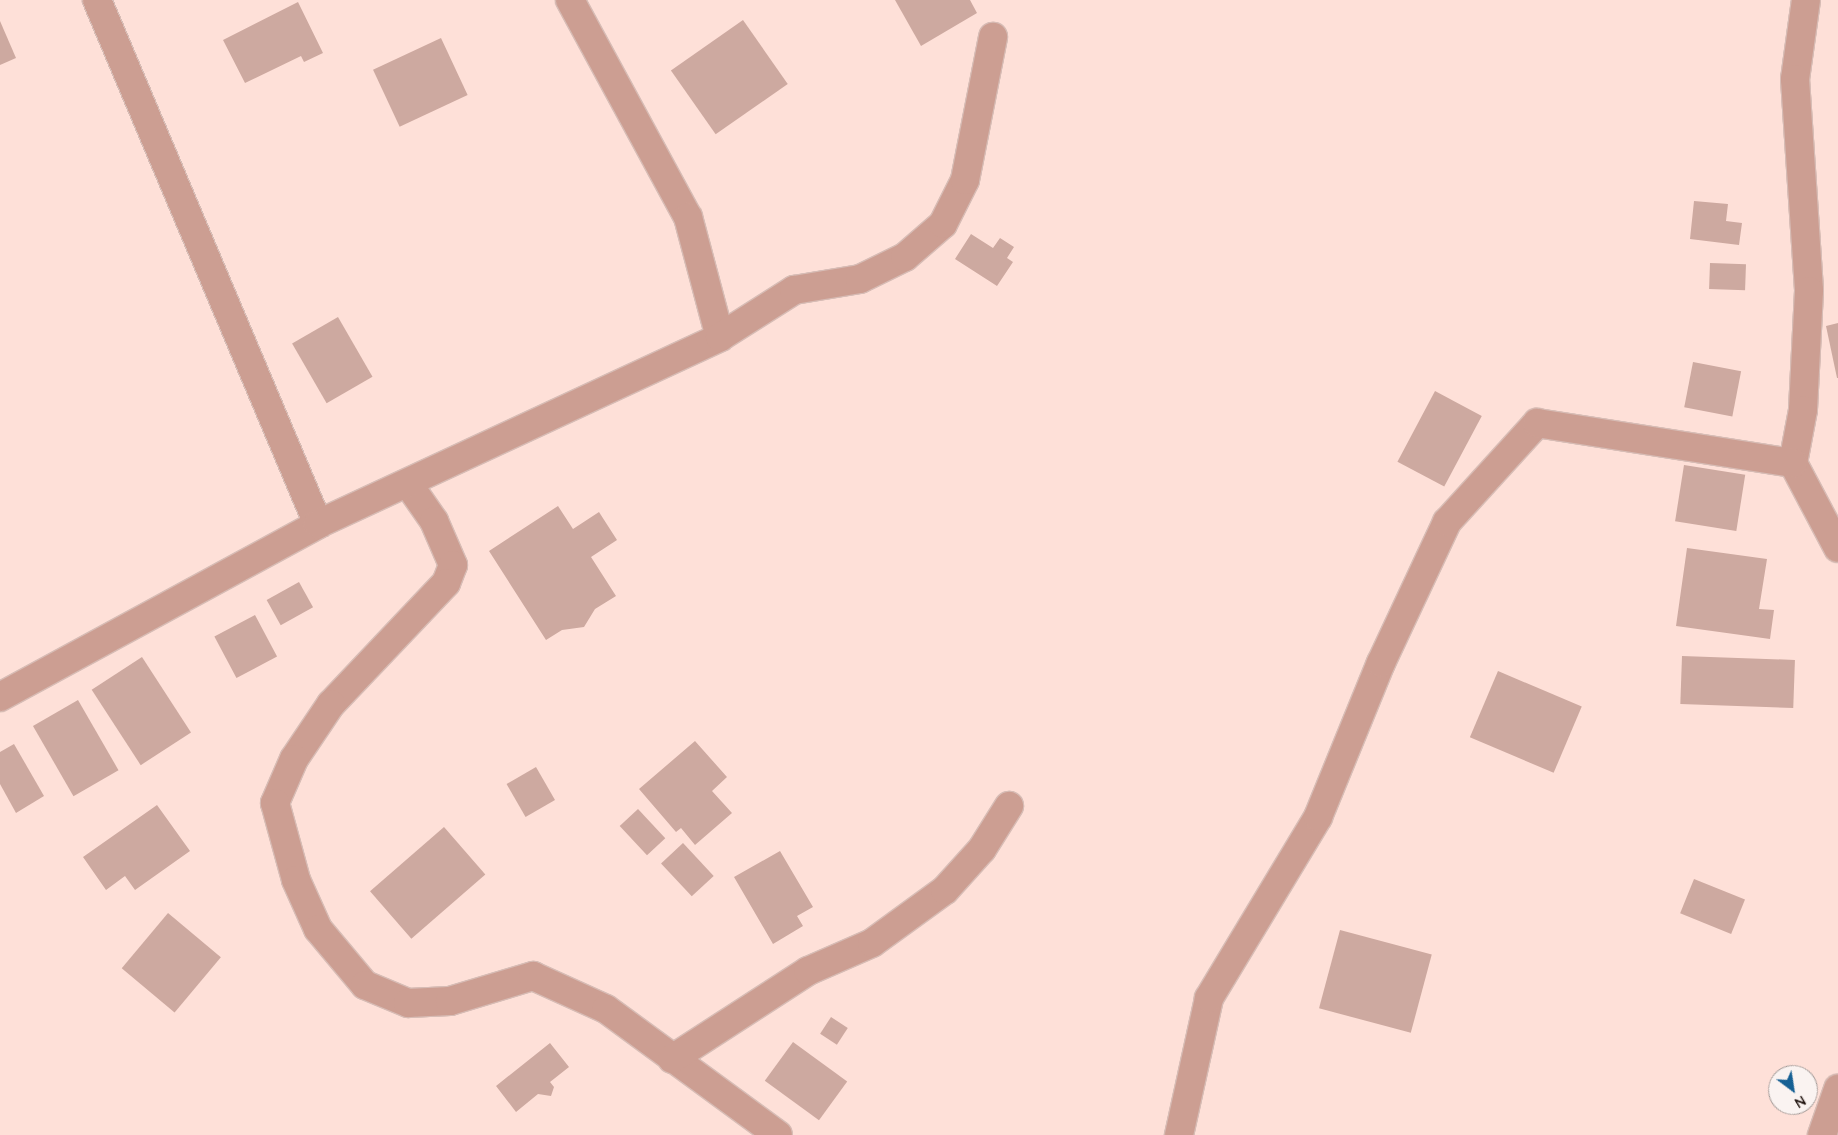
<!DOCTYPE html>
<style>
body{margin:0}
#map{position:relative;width:1838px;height:1135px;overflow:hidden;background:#fee0d8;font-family:Quicksand,sans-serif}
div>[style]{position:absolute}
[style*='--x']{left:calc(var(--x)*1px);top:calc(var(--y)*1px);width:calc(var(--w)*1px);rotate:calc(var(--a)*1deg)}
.building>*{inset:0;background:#cda9a0;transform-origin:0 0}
.roads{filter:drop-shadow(1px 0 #d7bcb5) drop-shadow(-1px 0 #d7bcb5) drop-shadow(0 1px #d7bcb5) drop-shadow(0 -1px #d7bcb5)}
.minor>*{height:28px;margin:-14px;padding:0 14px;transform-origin:14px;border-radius:14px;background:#cc9e92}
span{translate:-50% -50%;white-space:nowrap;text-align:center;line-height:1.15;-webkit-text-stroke:4.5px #faf3f1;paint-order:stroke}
.north{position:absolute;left:1768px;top:1065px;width:50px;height:50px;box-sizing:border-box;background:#faf3f1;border:1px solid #a59c99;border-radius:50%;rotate:149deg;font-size:14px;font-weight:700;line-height:20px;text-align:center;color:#261915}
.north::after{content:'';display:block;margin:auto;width:18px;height:22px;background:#166094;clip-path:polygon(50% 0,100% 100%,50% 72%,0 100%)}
</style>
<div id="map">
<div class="building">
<div style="clip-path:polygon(895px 0,970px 0,977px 13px,921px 46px)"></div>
<div style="clip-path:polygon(298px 2px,323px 53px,304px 62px,301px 56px,245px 83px,223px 40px)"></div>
<div style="left:743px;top:20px;width:78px;height:88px;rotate:55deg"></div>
<div style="clip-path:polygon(0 21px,16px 58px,0 65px)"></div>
<div style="left:441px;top:38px;width:63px;height:75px;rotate:65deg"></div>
<div style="clip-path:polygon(1694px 201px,1728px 204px,1726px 221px,1742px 223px,1739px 245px,1690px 239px)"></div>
<div style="clip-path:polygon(971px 234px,993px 248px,1000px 238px,1014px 247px,1007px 258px,1013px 262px,997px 286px,955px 259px)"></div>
<div style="left:1710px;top:263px;width:36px;height:26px;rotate:2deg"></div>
<div style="left:338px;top:317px;width:69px;height:53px;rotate:60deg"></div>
<div style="clip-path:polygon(1838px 323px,1838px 378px,1837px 378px,1826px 326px)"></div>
<div style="left:1693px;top:362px;width:49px;height:46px;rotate:11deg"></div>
<div style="left:1435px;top:391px;width:53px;height:80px;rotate:28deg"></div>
<div style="left:1684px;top:465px;width:62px;height:57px;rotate:9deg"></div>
<div style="clip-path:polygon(558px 506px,573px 529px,599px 512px,617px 540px,591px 557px,616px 596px,595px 609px,584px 627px,562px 630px,546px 640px,489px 551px)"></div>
<div style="clip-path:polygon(1687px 548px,1767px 559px,1759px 609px,1774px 610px,1770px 639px,1676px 626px)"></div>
<div style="left:299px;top:582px;width:29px;height:37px;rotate:61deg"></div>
<div style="left:255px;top:615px;width:47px;height:46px;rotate:62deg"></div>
<div style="left:1682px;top:656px;width:113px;height:48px;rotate:2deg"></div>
<div style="left:142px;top:657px;width:90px;height:60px;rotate:57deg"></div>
<div style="left:1498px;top:671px;width:91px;height:72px;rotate:23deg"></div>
<div style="left:78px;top:700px;width:81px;height:52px;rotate:60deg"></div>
<div style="clip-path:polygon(695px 741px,727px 777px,712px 791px,732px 813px,695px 845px,681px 828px,676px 832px,639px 789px)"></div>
<div style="clip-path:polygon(14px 744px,44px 796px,16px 813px,0 784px,0 752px)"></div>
<div style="left:536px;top:767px;width:38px;height:34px;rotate:60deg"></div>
<div style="clip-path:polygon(157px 805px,190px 851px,135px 890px,125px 876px,106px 890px,83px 857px)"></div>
<div style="left:638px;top:809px;width:40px;height:25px;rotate:47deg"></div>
<div style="left:444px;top:827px;width:63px;height:98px;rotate:49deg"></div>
<div style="left:683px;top:843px;width:45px;height:30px;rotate:47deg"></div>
<div style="clip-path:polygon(780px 851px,813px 907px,797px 916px,803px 926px,773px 944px,734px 877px)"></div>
<div style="left:1694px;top:879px;width:55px;height:37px;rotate:22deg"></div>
<div style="left:168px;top:913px;width:69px;height:72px;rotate:40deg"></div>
<div style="left:1340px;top:930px;width:95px;height:81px;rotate:15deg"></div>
<div style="left:831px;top:1017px;width:20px;height:20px;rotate:33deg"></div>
<div style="left:793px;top:1042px;width:67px;height:48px;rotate:36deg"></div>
<div style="clip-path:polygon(550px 1043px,569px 1067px,550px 1082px,554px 1087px,551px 1096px,538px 1094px,516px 1112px,496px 1086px)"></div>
</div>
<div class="roads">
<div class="minor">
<div style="--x:97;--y:0;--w:569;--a:67.13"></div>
<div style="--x:570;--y:0;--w:247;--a:61.5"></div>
<div style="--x:688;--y:217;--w:124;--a:75.1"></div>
<div style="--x:1806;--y:0;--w:80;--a:97.9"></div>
<div style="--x:1795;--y:79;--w:212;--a:86.2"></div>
<div style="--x:1809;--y:291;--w:119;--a:92.9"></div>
<div style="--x:1803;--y:410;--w:54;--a:100.7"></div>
<div style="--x:1793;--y:463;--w:96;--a:62.1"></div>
<div style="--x:409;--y:485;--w:44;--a:55.2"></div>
<div style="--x:434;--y:521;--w:48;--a:66.6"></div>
<div style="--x:453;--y:565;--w:19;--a:111"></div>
<div style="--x:446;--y:583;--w:167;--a:133.5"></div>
<div style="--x:331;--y:704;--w:66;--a:123.9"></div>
<div style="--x:294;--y:759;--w:48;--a:113.4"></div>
<div style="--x:275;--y:803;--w:80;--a:74.7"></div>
<div style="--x:296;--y:880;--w:54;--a:65.8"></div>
<div style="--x:318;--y:929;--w:73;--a:50"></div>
<div style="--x:365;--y:985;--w:47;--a:22.7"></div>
<div style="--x:408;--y:1003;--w:42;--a:-2.7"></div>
<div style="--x:450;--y:1001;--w:87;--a:-16.8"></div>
<div style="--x:533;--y:976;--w:80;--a:24.3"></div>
<div style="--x:606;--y:1009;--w:213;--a:36.2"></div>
<div style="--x:0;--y:697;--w:362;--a:-28.5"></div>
<div style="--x:318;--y:524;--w:443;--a:-24.9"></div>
<div style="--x:720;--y:337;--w:88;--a:-32.4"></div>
<div style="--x:794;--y:290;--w:67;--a:-9.5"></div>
<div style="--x:860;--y:279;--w:50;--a:-26.1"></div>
<div style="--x:905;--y:257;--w:50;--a:-41"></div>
<div style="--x:943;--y:224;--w:49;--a:-63.4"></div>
<div style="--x:965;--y:180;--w:146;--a:-78.9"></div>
<div style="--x:672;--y:1059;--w:162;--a:-32.9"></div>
<div style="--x:808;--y:971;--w:70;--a:-23.6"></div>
<div style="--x:872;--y:943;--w:90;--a:-36"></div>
<div style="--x:945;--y:890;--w:55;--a:-47.9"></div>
<div style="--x:982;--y:849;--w:51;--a:-57.9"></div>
<div style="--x:1179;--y:1135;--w:140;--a:-77.6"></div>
<div style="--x:1209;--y:998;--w:211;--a:-58.9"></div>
<div style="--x:1318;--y:817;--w:166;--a:-67.8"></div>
<div style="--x:1381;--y:663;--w:156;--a:-64.9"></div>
<div style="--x:1447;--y:522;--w:134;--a:-47.7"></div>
<div style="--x:1537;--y:423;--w:259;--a:8.9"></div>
<div style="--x:1822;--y:1135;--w:49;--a:-70.8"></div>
</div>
</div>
<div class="north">N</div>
</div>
